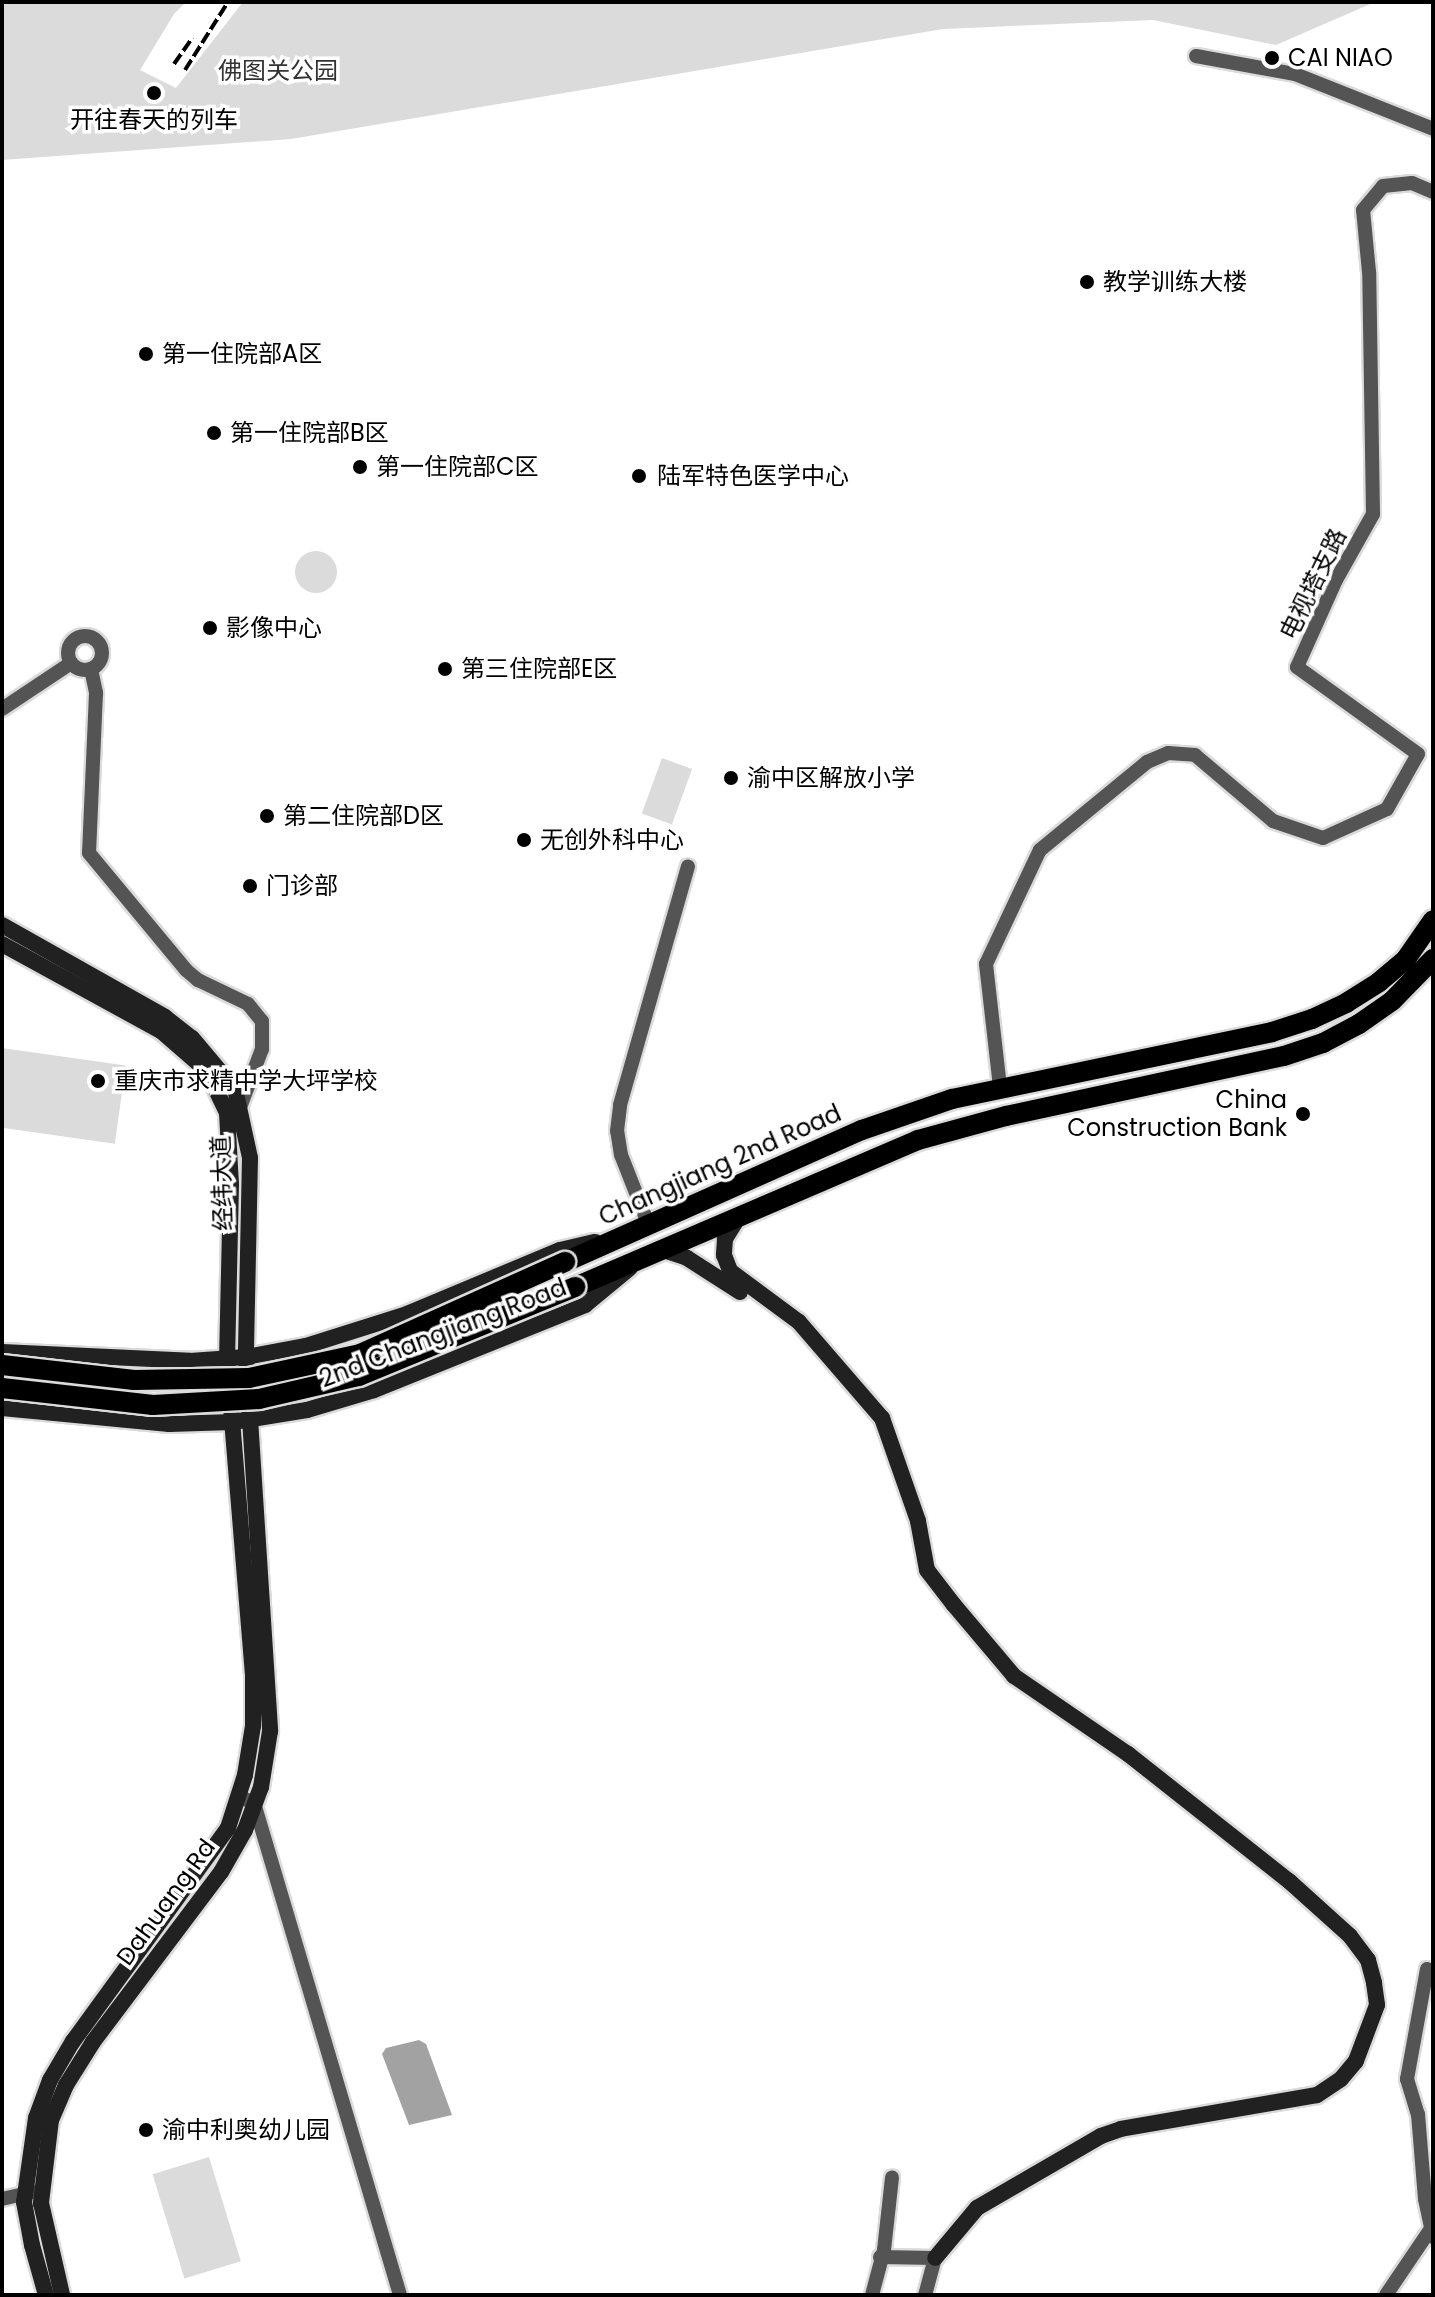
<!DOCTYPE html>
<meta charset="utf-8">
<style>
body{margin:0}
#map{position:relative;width:1435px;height:2297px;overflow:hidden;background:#fff;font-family:Poppins,"Noto Sans SC",sans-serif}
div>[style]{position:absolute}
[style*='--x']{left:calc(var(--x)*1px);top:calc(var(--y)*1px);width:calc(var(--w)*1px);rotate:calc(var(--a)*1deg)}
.green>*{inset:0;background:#dbdbdb;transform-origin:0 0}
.round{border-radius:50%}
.water>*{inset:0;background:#a2a2a2}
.roads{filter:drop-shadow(2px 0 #dbdbdb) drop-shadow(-2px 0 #dbdbdb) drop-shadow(0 2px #dbdbdb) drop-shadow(0 -2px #dbdbdb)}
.street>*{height:14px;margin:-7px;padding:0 7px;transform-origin:7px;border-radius:7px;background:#545454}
.street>.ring{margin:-7px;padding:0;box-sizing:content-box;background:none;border:14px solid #545454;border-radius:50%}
.secondary>*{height:16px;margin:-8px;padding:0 8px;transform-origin:8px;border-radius:8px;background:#212121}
.primary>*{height:20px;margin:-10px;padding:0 10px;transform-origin:10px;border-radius:10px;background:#000}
.rail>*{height:4px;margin-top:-2px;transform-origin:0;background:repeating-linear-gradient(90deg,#000 0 12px,transparent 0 16px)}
.bridges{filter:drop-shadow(2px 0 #dbdbdb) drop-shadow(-2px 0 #dbdbdb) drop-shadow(0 2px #dbdbdb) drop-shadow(0 -2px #dbdbdb)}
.primary-bridge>*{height:20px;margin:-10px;padding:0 10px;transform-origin:10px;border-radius:10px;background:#000}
.dots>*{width:22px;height:22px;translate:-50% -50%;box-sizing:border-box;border:4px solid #fff;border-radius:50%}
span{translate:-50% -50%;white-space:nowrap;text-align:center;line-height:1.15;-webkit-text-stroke:7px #fff;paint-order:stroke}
.poi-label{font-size:24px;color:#000}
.left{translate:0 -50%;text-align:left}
.right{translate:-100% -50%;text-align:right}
.park-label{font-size:24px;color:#323232}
.street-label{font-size:24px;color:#000}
.frame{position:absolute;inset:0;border:4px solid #000;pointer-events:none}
</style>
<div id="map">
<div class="green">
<div style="clip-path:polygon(2px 2px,186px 2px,174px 14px,140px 70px,176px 88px,243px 2px,1375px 2px,1276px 45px,1153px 20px,943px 29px,291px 139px,2px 160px)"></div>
<div class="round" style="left:295px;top:551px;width:42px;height:42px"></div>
<div style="left:662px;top:758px;width:32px;height:59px;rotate:20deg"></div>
<div style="left:2px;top:1048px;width:125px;height:79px;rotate:8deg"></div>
<div style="left:209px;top:2157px;width:109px;height:59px;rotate:73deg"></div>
</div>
<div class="water">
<div style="clip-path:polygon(419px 2040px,426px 2044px,452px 2115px,409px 2125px,382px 2054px,386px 2048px)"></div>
</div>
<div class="roads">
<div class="street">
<div style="--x:1196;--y:56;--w:101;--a:10.3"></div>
<div style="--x:1295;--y:74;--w:149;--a:21.7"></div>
<div class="ring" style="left:68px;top:636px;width:20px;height:20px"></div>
<div style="--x:91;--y:669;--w:25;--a:78"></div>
<div style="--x:96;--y:693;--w:160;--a:92.5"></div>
<div style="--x:89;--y:853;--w:152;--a:50.3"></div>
<div style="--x:186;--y:970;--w:16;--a:40"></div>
<div style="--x:198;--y:980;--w:55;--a:25.6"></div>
<div style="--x:248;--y:1004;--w:22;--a:51"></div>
<div style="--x:262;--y:1021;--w:28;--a:90"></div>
<div style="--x:262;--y:1049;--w:68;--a:110.6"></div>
<div style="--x:2;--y:709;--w:83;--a:-33.7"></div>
<div style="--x:1000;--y:1087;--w:124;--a:-96.5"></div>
<div style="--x:986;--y:964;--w:126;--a:-64.7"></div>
<div style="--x:1040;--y:850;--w:139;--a:-39.4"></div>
<div style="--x:1147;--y:762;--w:23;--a:-23"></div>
<div style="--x:1168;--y:753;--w:27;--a:4"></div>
<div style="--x:1195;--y:755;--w:102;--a:40.2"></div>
<div style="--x:1273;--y:821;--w:53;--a:18.8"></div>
<div style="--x:1323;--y:838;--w:70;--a:-24.4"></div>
<div style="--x:1387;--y:809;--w:63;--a:-60.6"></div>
<div style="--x:1418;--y:754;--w:149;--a:-144.3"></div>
<div style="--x:1297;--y:667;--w:95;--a:-65.9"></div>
<div style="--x:1336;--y:580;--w:76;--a:-60.7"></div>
<div style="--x:1373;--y:514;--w:242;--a:-90.9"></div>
<div style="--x:1369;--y:272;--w:62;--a:-95.5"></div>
<div style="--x:1363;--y:210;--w:31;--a:-50"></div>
<div style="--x:1383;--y:186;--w:29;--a:-6"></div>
<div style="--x:1412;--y:183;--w:23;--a:23"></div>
<div style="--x:649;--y:1226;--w:76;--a:-111.5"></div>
<div style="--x:621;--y:1155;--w:24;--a:-99"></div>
<div style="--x:617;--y:1131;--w:26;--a:-83"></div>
<div style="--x:620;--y:1105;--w:248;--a:-74.1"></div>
<div style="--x:238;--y:1796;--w:17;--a:24"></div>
<div style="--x:254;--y:1803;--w:513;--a:73.47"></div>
<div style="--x:1427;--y:1969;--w:112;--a:100.3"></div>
<div style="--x:1407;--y:2079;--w:37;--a:73"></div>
<div style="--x:1418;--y:2114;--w:85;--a:85.3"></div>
<div style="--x:1425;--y:2199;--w:39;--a:78"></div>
<div style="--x:2;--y:2199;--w:32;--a:-13"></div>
<div style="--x:880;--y:2257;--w:55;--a:1"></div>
<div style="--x:935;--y:2258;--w:38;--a:105"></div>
<div style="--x:872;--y:2295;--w:47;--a:-75.1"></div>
<div style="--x:884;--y:2250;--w:73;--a:-83.7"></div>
<div style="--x:1386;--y:2295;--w:78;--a:-55.9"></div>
</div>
<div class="secondary">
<div style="--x:2;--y:925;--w:187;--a:29.4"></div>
<div style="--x:165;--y:1017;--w:34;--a:38"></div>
<div style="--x:192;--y:1038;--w:67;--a:49.9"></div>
<div style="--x:235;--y:1089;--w:71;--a:77.7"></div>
<div style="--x:250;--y:1158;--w:199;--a:91.2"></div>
<div style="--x:246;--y:1357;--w:375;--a:86.3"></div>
<div style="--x:270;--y:1731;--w:57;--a:99.1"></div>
<div style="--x:261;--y:1787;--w:46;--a:110.4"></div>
<div style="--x:245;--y:1830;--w:48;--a:119.7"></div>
<div style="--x:221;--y:1872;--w:213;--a:127"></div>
<div style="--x:93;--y:2042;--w:51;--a:122.1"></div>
<div style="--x:66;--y:2085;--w:38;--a:113"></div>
<div style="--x:51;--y:2120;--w:84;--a:96.9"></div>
<div style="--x:41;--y:2203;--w:94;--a:77.1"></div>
<div style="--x:2;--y:944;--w:181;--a:28.7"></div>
<div style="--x:161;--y:1031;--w:61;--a:41"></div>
<div style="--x:207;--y:1071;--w:47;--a:64.5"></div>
<div style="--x:227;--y:1113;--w:71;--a:86.8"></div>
<div style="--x:231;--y:1184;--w:175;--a:91.3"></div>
<div style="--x:227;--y:1359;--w:319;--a:85.3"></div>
<div style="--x:253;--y:1677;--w:49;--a:90"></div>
<div style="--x:253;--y:1726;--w:50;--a:99.3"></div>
<div style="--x:245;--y:1775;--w:56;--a:107.8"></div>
<div style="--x:228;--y:1828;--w:263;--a:126"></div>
<div style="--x:73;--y:2041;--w:45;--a:120.5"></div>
<div style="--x:50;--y:2080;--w:40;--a:110.2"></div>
<div style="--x:36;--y:2118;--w:85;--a:98.1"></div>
<div style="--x:24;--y:2202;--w:44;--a:79.5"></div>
<div style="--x:32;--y:2245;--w:52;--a:74.4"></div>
<div style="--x:738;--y:1218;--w:25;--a:122"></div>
<div style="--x:725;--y:1239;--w:16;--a:94"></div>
<div style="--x:724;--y:1255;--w:17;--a:69"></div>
<div style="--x:730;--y:1271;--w:86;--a:36.5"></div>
<div style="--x:799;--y:1322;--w:127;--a:49.2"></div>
<div style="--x:882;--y:1418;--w:109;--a:70.7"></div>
<div style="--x:918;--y:1521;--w:50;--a:79.6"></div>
<div style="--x:927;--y:1570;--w:44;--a:52.4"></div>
<div style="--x:954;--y:1605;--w:93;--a:49.8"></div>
<div style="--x:1014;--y:1676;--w:138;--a:34.4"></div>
<div style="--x:1128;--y:1754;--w:205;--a:38.3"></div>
<div style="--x:1289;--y:1881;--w:82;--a:42"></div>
<div style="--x:1350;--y:1936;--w:30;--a:53"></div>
<div style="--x:1368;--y:1960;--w:24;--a:75"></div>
<div style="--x:1374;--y:1983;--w:22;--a:82"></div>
<div style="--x:1377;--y:2005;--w:60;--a:110.6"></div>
<div style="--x:1356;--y:2061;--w:23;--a:130"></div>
<div style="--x:1341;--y:2079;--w:29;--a:146"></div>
<div style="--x:1317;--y:2095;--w:199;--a:170.2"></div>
<div style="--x:1121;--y:2129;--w:21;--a:161"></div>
<div style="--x:1101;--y:2136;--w:143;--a:149.9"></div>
<div style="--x:977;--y:2208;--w:65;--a:130"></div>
<div style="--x:660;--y:1249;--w:28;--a:18"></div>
<div style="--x:687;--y:1258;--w:63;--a:32.7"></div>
<div style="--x:2;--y:1352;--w:188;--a:2.7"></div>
<div style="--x:190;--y:1361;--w:56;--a:-4.1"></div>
<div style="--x:246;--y:1357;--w:61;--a:-10.4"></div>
<div style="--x:306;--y:1346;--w:106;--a:-17.6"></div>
<div style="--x:407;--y:1314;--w:166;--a:-22.7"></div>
<div style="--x:560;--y:1250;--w:36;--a:-13"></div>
<div style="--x:2;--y:1408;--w:168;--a:5.5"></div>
<div style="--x:169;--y:1424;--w:64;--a:-1.8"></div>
<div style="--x:233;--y:1422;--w:75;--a:-9.2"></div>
<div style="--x:307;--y:1410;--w:70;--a:-16.6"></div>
<div style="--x:374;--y:1390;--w:227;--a:-21.9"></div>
<div style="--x:585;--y:1305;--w:58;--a:-39.4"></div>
</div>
<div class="primary">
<div style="--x:565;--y:1262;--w:325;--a:-24"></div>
<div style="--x:862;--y:1130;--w:95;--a:-19"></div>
<div style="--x:952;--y:1099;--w:327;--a:-11.8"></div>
<div style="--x:1272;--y:1032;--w:42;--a:-18"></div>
<div style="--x:1312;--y:1019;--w:38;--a:-25"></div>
<div style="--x:1346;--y:1003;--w:39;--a:-32"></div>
<div style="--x:1379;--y:982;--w:35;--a:-40"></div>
<div style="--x:1406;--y:959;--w:47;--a:-55.3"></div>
<div style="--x:575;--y:1287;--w:373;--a:-23.2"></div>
<div style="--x:918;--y:1140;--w:91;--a:-15.3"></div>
<div style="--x:1006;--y:1116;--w:284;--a:-12.2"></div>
<div style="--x:1284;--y:1056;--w:41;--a:-18.4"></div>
<div style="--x:1323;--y:1043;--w:41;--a:-27.8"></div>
<div style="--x:1359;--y:1024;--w:40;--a:-34.9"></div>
<div style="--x:1392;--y:1001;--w:59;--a:-45.7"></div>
</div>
</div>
<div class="rail">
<div style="--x:174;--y:64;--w:32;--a:-55"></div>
<div style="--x:185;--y:70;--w:80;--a:-57.7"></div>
</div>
<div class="bridges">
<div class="primary-bridge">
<div style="--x:2;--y:1365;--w:133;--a:6.5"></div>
<div style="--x:134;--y:1380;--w:115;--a:-1"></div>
<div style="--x:249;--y:1378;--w:114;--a:-12.2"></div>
<div style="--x:360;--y:1354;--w:225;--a:-24.2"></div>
<div style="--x:2;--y:1388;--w:152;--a:6.4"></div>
<div style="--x:153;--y:1405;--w:106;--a:-3.2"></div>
<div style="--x:259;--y:1399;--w:103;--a:-13"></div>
<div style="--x:359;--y:1376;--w:234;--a:-22.4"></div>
</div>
</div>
<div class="dots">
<div style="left:1272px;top:58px;background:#000"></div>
<div style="left:154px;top:93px;background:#000"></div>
<div style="left:1087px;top:282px;background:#000"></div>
<div style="left:146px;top:354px;background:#000"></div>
<div style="left:214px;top:433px;background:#000"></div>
<div style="left:360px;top:467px;background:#000"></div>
<div style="left:639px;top:476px;background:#000"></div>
<div style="left:210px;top:628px;background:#000"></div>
<div style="left:445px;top:669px;background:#000"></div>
<div style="left:731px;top:778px;background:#000"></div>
<div style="left:267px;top:816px;background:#000"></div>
<div style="left:524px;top:840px;background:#000"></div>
<div style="left:250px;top:886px;background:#000"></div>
<div style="left:98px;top:1081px;background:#000"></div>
<div style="left:1303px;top:1114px;background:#000"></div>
<div style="left:146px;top:2130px;background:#000"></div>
</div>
<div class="poi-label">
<span class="left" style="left:1288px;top:58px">CAI NIAO</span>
<span style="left:154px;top:120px">开往春天的列车</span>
<span class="left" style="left:1103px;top:282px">教学训练大楼</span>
<span class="left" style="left:162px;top:354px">第一住院部A区</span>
<span class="left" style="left:230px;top:433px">第一住院部B区</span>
<span class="left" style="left:376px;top:467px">第一住院部C区</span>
<span class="left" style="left:657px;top:476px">陆军特色医学中心</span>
<span class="left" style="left:226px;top:628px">影像中心</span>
<span class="left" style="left:461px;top:669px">第三住院部E区</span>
<span class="left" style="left:747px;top:778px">渝中区解放小学</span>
<span class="left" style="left:283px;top:816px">第二住院部D区</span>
<span class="left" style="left:540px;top:840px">无创外科中心</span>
<span class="left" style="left:266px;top:886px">门诊部</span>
<span class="left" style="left:114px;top:1081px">重庆市求精中学大坪学校</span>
<span class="right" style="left:1287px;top:1114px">China<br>Construction Bank</span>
<span class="left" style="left:162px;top:2130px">渝中利奥幼儿园</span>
</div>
<div class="park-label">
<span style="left:278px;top:71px">佛图关公园</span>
</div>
<div class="street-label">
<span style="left:1313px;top:584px;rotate:-64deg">电视塔支路</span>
<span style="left:720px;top:1165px;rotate:-24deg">Changjiang 2nd Road</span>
<span style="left:222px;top:1183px;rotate:-92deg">经纬大道</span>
<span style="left:443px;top:1333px;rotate:-21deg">2nd Changjiang Road</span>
<span style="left:166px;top:1902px;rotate:-54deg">Dahuang Rd</span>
</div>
<div class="frame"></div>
</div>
